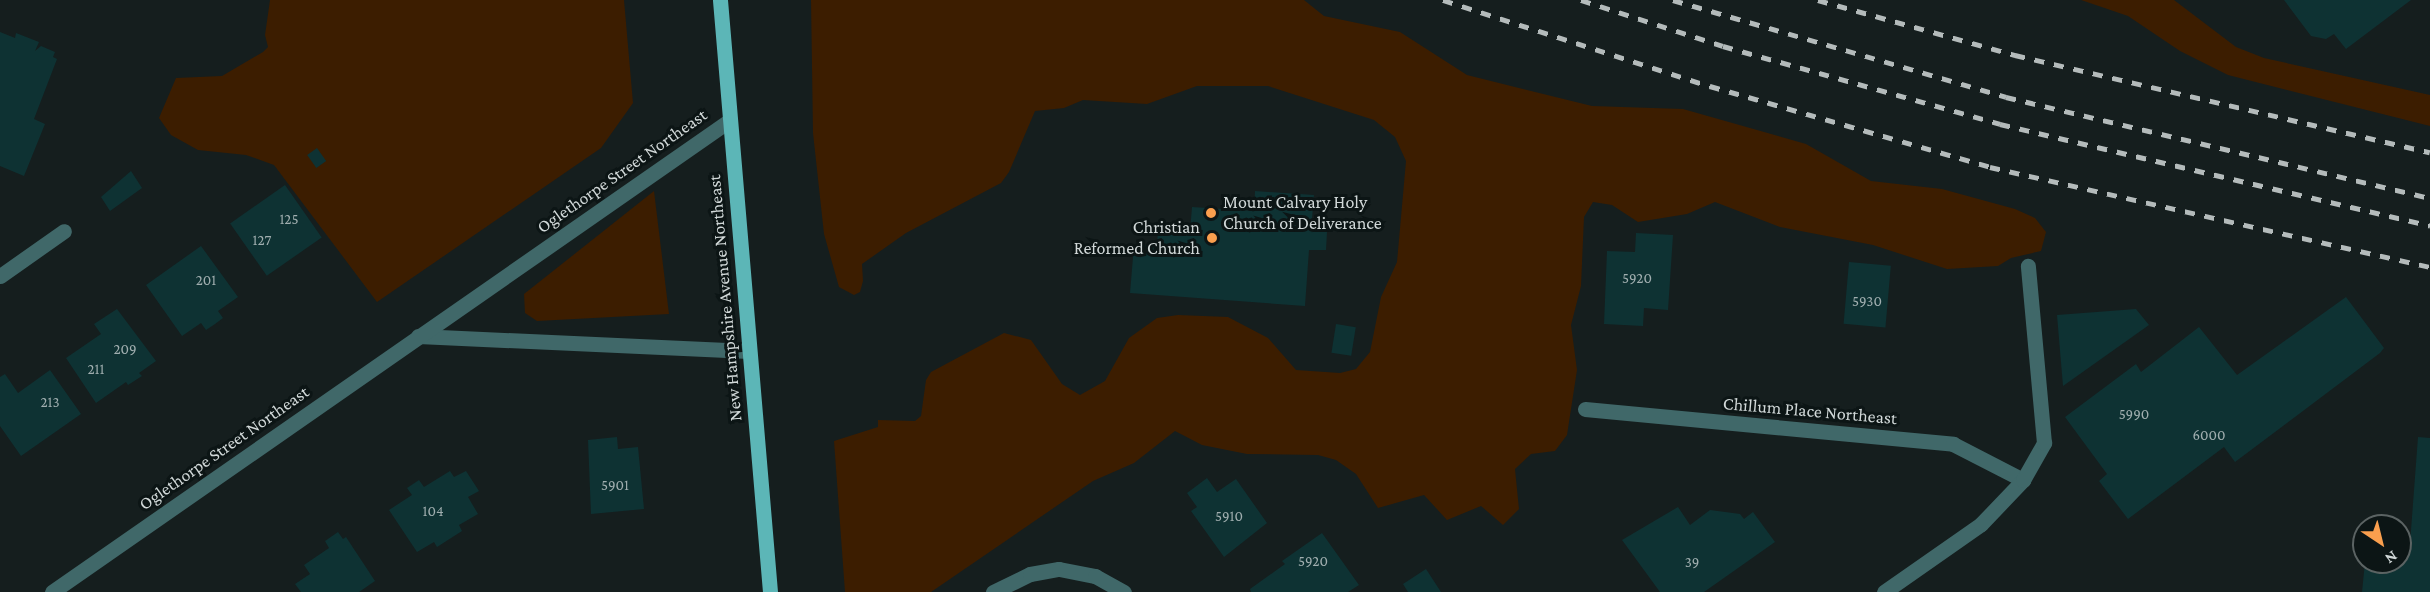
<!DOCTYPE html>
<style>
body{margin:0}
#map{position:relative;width:2430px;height:592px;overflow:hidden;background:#151e1e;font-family:"Crimson Pro",serif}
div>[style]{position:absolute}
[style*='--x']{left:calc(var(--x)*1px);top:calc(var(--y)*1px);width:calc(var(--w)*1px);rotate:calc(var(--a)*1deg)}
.green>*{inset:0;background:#3c1d00}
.building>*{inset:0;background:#0e3233;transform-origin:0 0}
.minor>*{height:15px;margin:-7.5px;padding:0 7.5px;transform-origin:7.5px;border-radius:7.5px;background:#406869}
.major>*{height:15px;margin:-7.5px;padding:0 7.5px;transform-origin:7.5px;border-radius:7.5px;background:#5cb6b7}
.rail>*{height:4.5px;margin-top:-2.25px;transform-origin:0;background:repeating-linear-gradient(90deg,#b4bbbb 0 10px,transparent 0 20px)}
.dots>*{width:16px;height:16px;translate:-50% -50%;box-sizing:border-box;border:3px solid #0c1515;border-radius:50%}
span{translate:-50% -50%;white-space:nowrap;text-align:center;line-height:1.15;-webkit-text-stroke:6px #0c1515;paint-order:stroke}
.number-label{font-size:15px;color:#a0aeaf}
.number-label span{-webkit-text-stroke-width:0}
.street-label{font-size:18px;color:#d1d8d8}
.poi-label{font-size:18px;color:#d1d8d8}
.left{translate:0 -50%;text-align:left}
.right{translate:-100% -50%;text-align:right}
.north{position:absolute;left:2352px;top:514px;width:60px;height:60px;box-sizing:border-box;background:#0c1515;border:2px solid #5b6363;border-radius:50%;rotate:145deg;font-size:16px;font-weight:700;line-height:24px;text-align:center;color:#d1d8d8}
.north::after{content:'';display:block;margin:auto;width:21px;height:27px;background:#fa9f4e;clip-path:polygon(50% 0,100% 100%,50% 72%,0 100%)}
</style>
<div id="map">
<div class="green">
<div style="clip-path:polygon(270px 0,624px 0,633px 103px,601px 148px,377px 302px,274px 165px,246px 155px,198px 150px,171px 135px,159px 118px,176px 78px,222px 76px,263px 52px,268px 47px,265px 35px)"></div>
<div style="clip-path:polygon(811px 0,1304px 0,1324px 16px,1400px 32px,1467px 75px,1592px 106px,1683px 109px,1806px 144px,1871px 181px,1942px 189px,2015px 209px,2035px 218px,2046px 232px,2041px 251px,2011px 258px,1998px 266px,1947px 269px,1873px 245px,1780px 227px,1715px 202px,1687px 214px,1638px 222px,1612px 205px,1593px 202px,1584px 217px,1581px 286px,1571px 325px,1577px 370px,1567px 435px,1555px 451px,1531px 454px,1515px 469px,1519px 509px,1503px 525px,1481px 506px,1447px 520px,1424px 495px,1378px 508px,1356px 474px,1336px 460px,1318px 455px,1247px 454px,1202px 445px,1175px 431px,1134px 463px,1093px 481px,931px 592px,845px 592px,834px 441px,878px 427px,878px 420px,915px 421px,921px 416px,926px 380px,931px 372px,1004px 333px,1031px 340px,1062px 384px,1080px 395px,1105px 381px,1129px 338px,1157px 318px,1178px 315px,1228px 317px,1268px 338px,1296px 370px,1340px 373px,1356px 369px,1370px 352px,1381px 297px,1397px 262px,1406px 161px,1395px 137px,1374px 120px,1268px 86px,1197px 86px,1147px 104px,1083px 100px,1064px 108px,1035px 111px,1009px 172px,1001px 183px,906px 233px,862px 264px,863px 281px,860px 292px,854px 295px,839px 287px,824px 234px,813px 133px)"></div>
<div style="clip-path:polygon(2081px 0,2174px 0,2236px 47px,2264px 58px,2430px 95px,2430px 126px,2228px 75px,2180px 51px,2128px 16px)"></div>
<div style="clip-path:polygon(654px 191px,669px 314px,537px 321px,525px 313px,524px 294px)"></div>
</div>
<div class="building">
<div style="clip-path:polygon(2284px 0,2411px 0,2346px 49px,2334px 34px,2326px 39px,2311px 36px)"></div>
<div style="clip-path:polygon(0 32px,15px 38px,16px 33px,39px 42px,35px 51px,41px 46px,55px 52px,53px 57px,57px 59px,34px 119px,45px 124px,24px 176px,0 166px)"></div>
<div style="left:317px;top:148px;width:16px;height:12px;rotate:55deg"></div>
<div style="clip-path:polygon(131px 171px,142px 188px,110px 211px,101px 197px)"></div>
<div style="left:285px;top:185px;width:64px;height:67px;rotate:55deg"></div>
<div style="clip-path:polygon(1255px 191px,1314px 195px,1311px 230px,1327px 232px,1326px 250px,1309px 250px,1305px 306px,1130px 293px,1134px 245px,1157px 246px,1158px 229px,1190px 231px,1192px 207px,1254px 211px)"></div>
<div style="clip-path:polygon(1636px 233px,1673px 235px,1668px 310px,1644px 308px,1643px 326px,1604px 324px,1607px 251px,1635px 252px)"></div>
<div style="clip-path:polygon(201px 246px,238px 297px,218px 311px,223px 318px,215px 324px,206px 330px,201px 323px,182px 336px,146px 285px)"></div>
<div style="left:1849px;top:262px;width:42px;height:62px;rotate:5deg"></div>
<div style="clip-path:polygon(2346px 297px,2384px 348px,2380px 353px,2235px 462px,2224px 447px,2128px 519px,2099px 481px,2107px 474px,2065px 417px,2136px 364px,2141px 372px,2199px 327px,2237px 375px)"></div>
<div style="clip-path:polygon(117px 309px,156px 361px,139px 373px,142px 376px,128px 385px,126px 382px,96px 403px,66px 358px,101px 334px,94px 324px)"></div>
<div style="clip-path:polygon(2136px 309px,2149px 325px,2063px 386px,2057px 315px)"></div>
<div style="left:1336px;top:324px;width:20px;height:29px;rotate:9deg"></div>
<div style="clip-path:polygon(50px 370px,81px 414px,21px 456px,0 426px,0 377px,5px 374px,18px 393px)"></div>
<div style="clip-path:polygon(617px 437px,618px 449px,638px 447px,644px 509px,591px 514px,588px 440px)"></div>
<div style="clip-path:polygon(2418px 437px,2430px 438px,2430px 592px,2362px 592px,2365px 562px,2400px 562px,2400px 556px,2409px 557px)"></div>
<div style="clip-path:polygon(450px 471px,454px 477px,466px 471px,479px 491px,468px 497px,478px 514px,459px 525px,462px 531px,437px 547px,434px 542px,417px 552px,389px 510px,412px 495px,407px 488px,419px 480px,424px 487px)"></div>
<div style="clip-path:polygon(1207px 478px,1217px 492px,1236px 479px,1267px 523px,1224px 557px,1191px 511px,1197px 507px,1187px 493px)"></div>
<div style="clip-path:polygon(1678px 507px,1690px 525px,1710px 510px,1740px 514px,1744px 519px,1753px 512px,1775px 542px,1704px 592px,1660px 592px,1622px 540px)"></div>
<div style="clip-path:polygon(338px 532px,343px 539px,346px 537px,375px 581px,359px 592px,301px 592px,295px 584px,310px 574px,304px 565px,329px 548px,325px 541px)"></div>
<div style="clip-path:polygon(1322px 533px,1359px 585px,1348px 592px,1251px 592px,1250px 589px,1285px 564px,1282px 561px)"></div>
<div style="clip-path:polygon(1426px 569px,1441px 592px,1408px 592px,1403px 584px)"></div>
</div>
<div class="minor">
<div style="--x:0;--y:276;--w:78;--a:-35.1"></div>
<div style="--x:418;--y:336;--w:331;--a:2.6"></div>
<div style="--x:1585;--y:409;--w:370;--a:5.4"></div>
<div style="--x:1953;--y:444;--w:79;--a:27.2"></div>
<div style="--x:52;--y:592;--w:826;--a:-34.84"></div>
<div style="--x:993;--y:592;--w:41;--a:-25.9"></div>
<div style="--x:1030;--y:574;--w:29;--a:-10"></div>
<div style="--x:1059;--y:569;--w:37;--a:11"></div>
<div style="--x:1095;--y:576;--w:33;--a:29"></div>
<div style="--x:1884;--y:592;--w:118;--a:-35"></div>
<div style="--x:1981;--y:524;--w:61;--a:-46.3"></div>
<div style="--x:2023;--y:480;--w:43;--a:-60.4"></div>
<div style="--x:2044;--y:443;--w:178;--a:-95.2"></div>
</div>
<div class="major">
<div style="--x:720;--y:0;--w:594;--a:85.17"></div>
</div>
<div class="rail">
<div style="--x:1443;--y:0;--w:281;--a:17.9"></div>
<div style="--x:1710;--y:86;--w:291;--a:16.1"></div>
<div style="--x:1990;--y:167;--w:451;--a:12.8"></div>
<div style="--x:1581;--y:0;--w:149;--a:17.9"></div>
<div style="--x:1723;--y:46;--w:288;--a:15.7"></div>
<div style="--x:2000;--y:124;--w:442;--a:13.3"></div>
<div style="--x:1673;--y:0;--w:347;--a:16.2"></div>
<div style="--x:2006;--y:97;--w:436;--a:13.4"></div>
<div style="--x:1818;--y:0;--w:205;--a:15.6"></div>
<div style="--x:2015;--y:55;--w:426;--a:13.2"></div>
</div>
<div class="dots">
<div style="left:1211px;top:213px;background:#fa9f4e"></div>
<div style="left:1212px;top:238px;background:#fa9f4e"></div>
</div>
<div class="number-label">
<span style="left:289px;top:220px">125</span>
<span style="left:262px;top:241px">127</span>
<span style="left:1637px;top:279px">5920</span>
<span style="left:206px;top:281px">201</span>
<span style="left:1867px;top:302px">5930</span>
<span style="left:125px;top:350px">209</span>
<span style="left:96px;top:370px">211</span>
<span style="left:50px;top:403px">213</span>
<span style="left:2134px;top:415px">5990</span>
<span style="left:2209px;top:436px">6000</span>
<span style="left:615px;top:486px">5901</span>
<span style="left:433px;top:512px">104</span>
<span style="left:1229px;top:517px">5910</span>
<span style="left:1313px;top:562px">5920</span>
<span style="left:1692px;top:563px">39</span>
</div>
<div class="street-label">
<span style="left:622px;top:171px;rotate:-35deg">Oglethorpe Street Northeast</span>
<span style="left:725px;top:298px;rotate:-95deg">New Hampshire Avenue Northeast</span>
<span style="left:1810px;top:411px;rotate:5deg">Chillum Place Northeast</span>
<span style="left:224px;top:448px;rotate:-35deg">Oglethorpe Street Northeast</span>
</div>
<div class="poi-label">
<span class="left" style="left:1223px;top:213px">Mount Calvary Holy<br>Church of Deliverance</span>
<span class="right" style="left:1200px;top:238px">Christian<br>Reformed Church</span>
</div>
<div class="north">N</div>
</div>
